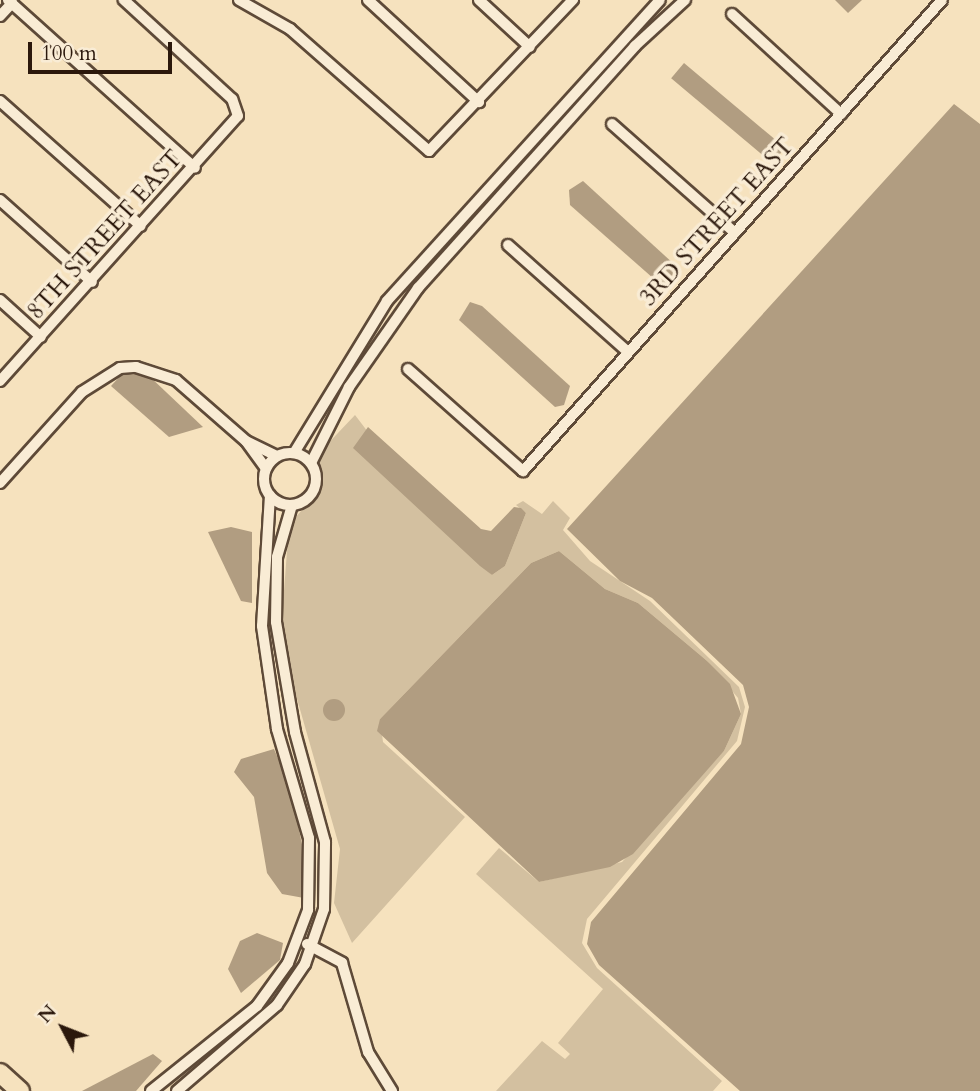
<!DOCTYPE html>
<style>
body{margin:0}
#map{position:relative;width:980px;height:1091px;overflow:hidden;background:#f6e2be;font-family:Cardo,serif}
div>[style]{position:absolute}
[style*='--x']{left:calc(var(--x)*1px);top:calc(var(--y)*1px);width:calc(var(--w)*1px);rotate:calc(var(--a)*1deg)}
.green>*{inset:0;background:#d3c0a0}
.water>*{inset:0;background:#b19d81;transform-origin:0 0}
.round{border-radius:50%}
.roads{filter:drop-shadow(2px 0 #5e4a38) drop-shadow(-2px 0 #5e4a38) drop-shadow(0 2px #5e4a38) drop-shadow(0 -2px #5e4a38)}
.minor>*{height:10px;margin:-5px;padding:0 5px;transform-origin:5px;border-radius:5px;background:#f9ecd5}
.minor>.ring{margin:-5px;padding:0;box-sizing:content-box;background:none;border:10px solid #f9ecd5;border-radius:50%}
.highway>*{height:18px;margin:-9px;padding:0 9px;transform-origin:9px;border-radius:9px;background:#f6e2be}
span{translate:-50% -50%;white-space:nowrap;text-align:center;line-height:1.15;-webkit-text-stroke:7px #f9ecd5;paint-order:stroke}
.street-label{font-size:24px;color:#2b180c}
.north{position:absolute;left:28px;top:993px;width:70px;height:70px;-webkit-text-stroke:5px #f9ecd5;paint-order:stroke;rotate:312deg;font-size:19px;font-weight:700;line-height:28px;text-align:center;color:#2b180c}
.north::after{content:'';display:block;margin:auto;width:24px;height:32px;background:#2b180c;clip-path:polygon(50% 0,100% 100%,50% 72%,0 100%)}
.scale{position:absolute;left:28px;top:42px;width:144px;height:32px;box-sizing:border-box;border:4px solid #2b180c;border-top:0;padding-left:9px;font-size:21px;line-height:24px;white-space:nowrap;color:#2b180c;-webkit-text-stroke:5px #f9ecd5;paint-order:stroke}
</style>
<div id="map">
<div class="green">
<div style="clip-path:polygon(355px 415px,442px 529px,492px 575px,505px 566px,526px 513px,516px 505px,523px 501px,542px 514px,553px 501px,570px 518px,563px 530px,590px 561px,650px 601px,739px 687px,745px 707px,737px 741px,587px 919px,582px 943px,597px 968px,722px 1081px,713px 1091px,496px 1091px,542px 1041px,565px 1059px,570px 1054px,558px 1043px,603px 989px,476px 874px,499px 848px,539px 882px,622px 862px,724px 751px,741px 714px,738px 698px,706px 660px,638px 603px,605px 589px,559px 551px,531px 563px,380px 719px,383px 742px,465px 817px,352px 943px,334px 903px,340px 849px,289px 671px,282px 617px,289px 525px,320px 489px,319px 453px)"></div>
</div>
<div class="water">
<div style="clip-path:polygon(835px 0,862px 0,848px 13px)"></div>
<div style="left:684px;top:63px;width:132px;height:20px;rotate:40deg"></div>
<div style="clip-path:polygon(954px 104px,980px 124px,980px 1091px,740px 1091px,599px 965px,587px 944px,591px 922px,741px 744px,749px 707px,743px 685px,652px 598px,620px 581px,567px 529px)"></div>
<div style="clip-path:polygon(583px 181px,675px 265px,671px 281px,662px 286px,570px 205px,569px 190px)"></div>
<div style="clip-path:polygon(470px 302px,482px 306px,570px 386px,564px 405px,555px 407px,459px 320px)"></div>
<div style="clip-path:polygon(122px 374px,147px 374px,203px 427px,169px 437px,111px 386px)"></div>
<div style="clip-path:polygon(368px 427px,481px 529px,491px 531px,514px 507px,521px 508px,526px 513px,505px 566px,492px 575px,480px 566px,353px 448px)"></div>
<div style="clip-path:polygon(231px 527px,252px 532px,252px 603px,241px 601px,208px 532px)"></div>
<div style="clip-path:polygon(559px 551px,605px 589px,638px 603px,706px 660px,730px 684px,741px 714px,724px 751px,633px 854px,610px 867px,539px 882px,377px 731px,380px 719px,531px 563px)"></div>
<div class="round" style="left:323px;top:699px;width:22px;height:22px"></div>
<div style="clip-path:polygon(274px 749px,290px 786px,306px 864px,304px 898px,282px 894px,267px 873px,254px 797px,234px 772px,241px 759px)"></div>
<div style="clip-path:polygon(257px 933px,283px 943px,280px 960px,241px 993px,228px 969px,240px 941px)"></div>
<div style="clip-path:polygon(153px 1054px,162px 1061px,136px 1091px,82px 1091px)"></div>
</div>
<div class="roads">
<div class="minor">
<div style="--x:8;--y:0;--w:251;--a:41.9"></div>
<div style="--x:239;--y:0;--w:59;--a:29.6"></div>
<div style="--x:290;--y:29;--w:185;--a:41.3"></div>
<div style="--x:429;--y:151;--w:209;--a:-46.4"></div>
<div style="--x:368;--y:0;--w:151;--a:42.6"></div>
<div style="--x:479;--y:0;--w:69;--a:42.7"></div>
<div style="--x:732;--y:14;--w:148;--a:42.5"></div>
<div style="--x:0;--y:16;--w:18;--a:-47"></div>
<div style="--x:0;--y:101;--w:188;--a:41.6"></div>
<div style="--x:612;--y:124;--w:164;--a:41.5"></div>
<div style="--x:0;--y:200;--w:123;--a:41.7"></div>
<div style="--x:508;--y:245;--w:161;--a:41.7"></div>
<div style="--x:0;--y:300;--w:55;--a:42.1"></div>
<div style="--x:408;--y:369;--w:154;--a:41.6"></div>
<div style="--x:523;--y:471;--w:630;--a:-48.34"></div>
<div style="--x:0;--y:381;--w:356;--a:-48.1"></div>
<div style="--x:238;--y:116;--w:18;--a:-109"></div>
<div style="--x:232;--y:99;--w:147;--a:-137.5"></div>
<div style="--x:248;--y:442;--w:32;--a:26"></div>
<div style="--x:294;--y:453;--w:178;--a:-58.5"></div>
<div style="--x:387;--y:301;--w:406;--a:-47.8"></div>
<div class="ring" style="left:264px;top:453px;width:42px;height:42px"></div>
<div style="--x:311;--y:463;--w:85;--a:-63.4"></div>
<div style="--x:349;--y:387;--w:121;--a:-55.1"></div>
<div style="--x:418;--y:288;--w:325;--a:-48.1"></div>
<div style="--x:635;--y:46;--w:68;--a:-42.6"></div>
<div style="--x:0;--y:483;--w:122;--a:-48"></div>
<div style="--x:82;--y:392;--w:45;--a:-32.3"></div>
<div style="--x:120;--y:368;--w:16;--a:-4"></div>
<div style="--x:136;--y:367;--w:42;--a:18"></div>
<div style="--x:176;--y:380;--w:93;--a:41.1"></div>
<div style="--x:246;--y:441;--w:34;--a:54"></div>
<div style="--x:307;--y:944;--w:40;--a:28"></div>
<div style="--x:342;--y:963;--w:93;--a:73.7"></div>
<div style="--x:368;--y:1052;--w:46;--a:58.4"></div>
<div style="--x:151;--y:1091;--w:136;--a:-38.7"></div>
<div style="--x:257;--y:1006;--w:53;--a:-54.2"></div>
<div style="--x:288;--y:963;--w:57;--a:-69.3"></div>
<div style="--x:308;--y:910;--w:72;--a:-89.2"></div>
<div style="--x:309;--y:838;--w:114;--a:-106.4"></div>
<div style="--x:277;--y:729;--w:104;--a:-98.3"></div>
<div style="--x:262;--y:626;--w:131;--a:-86.5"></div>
<div style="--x:177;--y:1091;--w:132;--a:-40.7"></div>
<div style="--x:277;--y:1005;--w:50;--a:-55.7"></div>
<div style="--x:305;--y:964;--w:58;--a:-70.9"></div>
<div style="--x:324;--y:909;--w:67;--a:-89.1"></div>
<div style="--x:325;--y:842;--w:114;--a:-105.3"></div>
<div style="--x:295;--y:732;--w:112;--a:-99.8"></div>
<div style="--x:276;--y:622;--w:65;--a:-89.1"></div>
<div style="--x:277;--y:557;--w:54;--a:-73.9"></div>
</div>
<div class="highway">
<div style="--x:0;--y:1073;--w:27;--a:42"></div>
</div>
</div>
<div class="street-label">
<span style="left:717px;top:222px;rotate:-48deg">3RD STREET EAST</span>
<span style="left:105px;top:235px;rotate:-48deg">8TH STREET EAST</span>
</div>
<div class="north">N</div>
<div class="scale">100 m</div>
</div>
